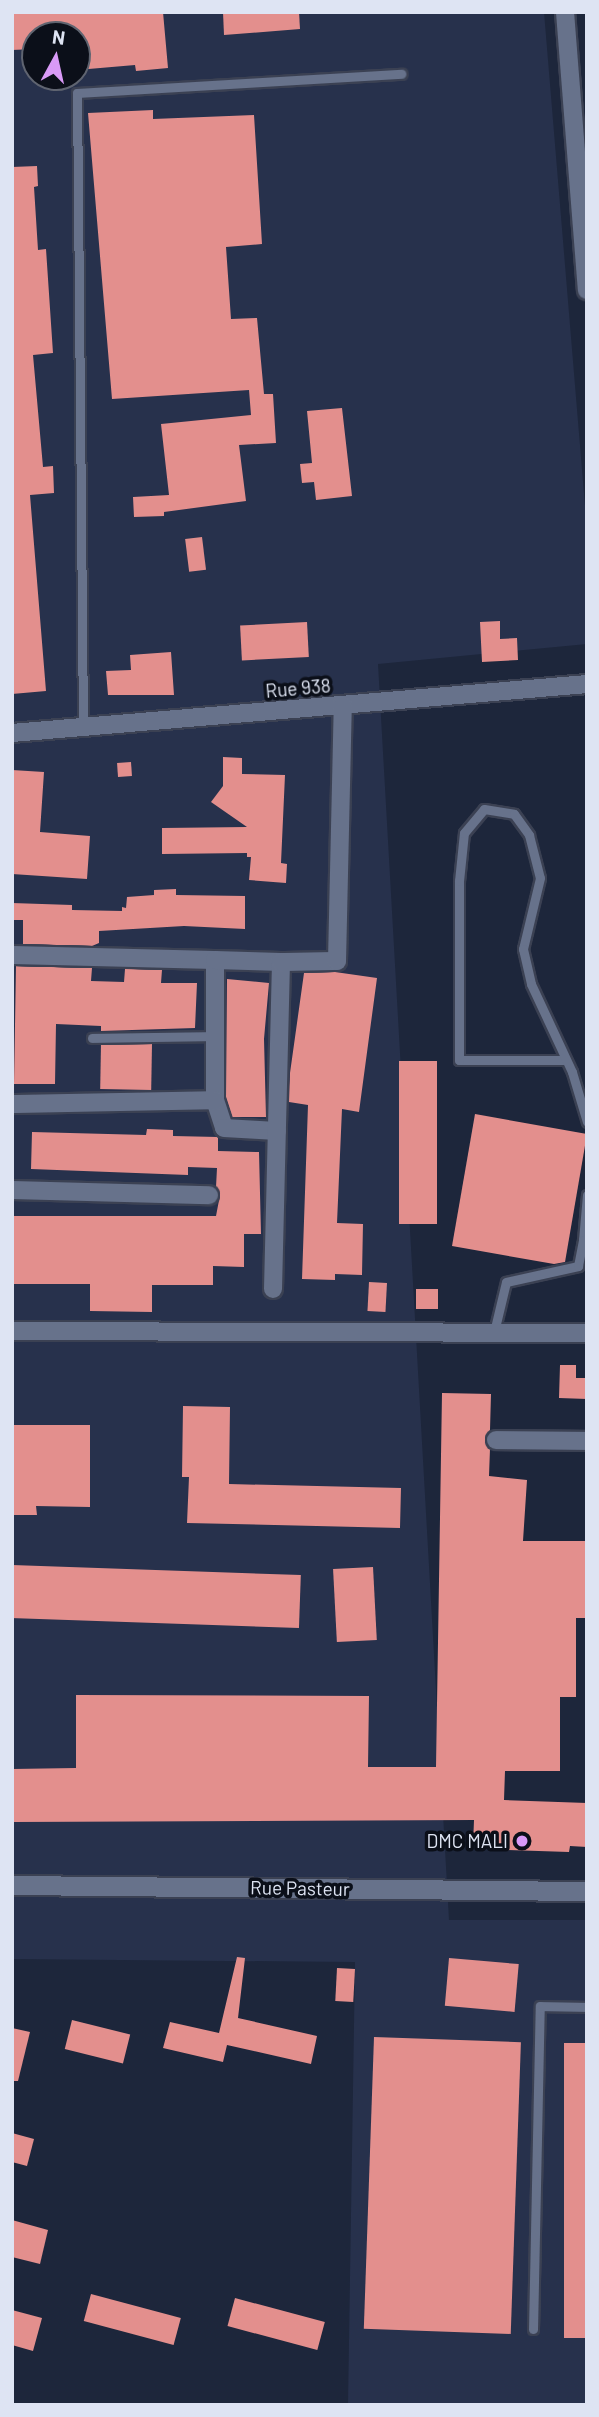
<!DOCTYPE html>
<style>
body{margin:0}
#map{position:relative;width:599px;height:2417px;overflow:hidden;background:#1d263b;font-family:Barlow,sans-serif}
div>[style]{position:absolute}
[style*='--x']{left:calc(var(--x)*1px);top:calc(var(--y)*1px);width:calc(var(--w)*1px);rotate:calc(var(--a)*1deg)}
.built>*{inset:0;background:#27314c}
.building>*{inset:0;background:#e38f8d;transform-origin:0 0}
.roads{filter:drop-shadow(2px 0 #3b4153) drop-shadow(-2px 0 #3b4153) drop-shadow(0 2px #3b4153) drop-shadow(0 -2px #3b4153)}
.service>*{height:9px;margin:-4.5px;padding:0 4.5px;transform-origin:4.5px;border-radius:4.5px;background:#67728b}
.minor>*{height:18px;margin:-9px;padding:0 9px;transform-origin:9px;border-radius:9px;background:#67728b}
.secondary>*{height:19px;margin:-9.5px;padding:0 9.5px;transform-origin:9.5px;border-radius:9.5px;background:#67728b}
.dots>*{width:19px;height:19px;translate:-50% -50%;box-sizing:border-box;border:4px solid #0b0f19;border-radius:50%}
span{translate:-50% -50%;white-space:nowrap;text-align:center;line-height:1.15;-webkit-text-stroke:7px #0b0f19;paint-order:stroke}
.street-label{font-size:19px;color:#dee4f3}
.poi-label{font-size:19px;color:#dee4f3}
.right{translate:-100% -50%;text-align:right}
.frame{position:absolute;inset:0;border:14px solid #dee4f3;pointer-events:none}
.north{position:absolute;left:21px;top:21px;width:70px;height:70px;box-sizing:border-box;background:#0b0f19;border:2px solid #5f6470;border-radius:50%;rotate:8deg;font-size:19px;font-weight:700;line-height:28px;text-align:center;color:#dee4f3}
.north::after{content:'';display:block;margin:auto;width:24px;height:32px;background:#d99af7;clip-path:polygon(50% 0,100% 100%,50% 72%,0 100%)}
</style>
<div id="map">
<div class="built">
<div style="clip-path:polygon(evenodd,12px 12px,544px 12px,587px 530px,587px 644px,378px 664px,449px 1920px,587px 1920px,587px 2405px,348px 2405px,355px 1962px,12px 1959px,12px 12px,35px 35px,77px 35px,77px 77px,35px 77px,35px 35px)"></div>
</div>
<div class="building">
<div style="clip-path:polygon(12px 12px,163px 12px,168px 68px,136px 71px,135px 65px,77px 70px,77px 35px,35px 35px,35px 49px,12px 50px)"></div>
<div style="clip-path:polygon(223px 12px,299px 12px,300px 29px,224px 35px)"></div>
<div style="clip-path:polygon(153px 110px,153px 119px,254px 115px,262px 244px,226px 247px,231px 319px,257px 318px,264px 394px,273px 394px,276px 443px,239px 445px,246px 501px,164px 512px,164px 516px,134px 517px,133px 497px,169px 495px,161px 424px,251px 415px,249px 390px,112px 399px,88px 113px)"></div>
<div style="clip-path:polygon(37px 166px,38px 186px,34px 187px,38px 250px,46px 249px,53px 353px,33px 355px,43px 467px,53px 466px,54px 493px,30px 495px,46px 691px,12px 694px,12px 167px)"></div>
<div style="clip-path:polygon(342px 408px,352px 496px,316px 500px,314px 482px,302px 483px,300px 464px,312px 463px,307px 411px)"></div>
<div style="left:202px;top:537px;width:33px;height:17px;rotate:83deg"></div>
<div style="clip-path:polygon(500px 621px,500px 639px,517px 638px,518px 660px,482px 662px,480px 622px)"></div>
<div style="left:307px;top:622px;width:35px;height:67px;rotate:87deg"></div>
<div style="clip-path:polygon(171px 652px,174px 695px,108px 695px,106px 671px,131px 670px,130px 655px)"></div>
<div style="clip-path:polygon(223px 757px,242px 758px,242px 774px,285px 775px,281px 863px,287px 864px,286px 883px,249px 880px,251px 857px,247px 857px,247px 853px,162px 854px,162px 828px,247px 827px,211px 802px,223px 786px)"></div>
<div style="left:131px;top:762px;width:14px;height:14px;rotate:86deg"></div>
<div style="clip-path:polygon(12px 770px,44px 772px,40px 832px,90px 836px,87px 879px,12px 874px)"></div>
<div style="clip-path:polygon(176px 889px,176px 895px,245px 896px,245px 929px,184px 926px,99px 931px,99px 943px,92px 946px,23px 944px,23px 920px,12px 920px,12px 903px,72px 905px,72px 910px,122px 911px,122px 907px,126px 908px,127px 897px,154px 895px,154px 890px)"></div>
<div style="clip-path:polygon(16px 966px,92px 968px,91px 981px,124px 982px,125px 969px,162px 970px,161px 983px,197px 983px,195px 1028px,101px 1031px,101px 1026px,56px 1024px,55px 1084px,14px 1084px)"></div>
<div style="clip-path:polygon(335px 972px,377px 978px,359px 1112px,342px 1109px,337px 1223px,363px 1224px,362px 1275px,335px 1274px,335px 1280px,302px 1279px,308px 1105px,289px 1102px,290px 1073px,304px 973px)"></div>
<div style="clip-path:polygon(227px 979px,269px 983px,264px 1039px,266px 1117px,232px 1117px,226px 1098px)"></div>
<div style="left:152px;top:1044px;width:46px;height:51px;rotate:91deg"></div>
<div style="left:399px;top:1061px;width:38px;height:163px"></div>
<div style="clip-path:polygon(475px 1114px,587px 1134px,565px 1262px,554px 1264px,452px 1246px)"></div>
<div style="clip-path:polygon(147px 1129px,173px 1130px,173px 1136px,218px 1137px,218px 1151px,259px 1152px,261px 1234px,244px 1234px,244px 1267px,213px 1266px,213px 1285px,152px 1285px,152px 1312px,90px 1311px,90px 1284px,12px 1284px,12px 1216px,216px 1216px,220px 1195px,216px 1187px,217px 1168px,188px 1167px,188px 1175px,31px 1169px,32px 1132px,146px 1135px)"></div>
<div style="left:369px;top:1282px;width:18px;height:29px;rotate:3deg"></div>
<div style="left:416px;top:1289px;width:22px;height:20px"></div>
<div style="clip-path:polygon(560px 1365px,576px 1365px,576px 1378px,587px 1378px,587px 1399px,559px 1398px)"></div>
<div style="clip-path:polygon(442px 1393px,491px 1394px,490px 1430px,485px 1439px,490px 1449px,489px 1476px,527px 1480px,523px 1541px,587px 1541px,587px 1618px,576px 1618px,576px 1697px,560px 1697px,560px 1771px,505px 1771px,504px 1800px,587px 1803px,587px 1847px,570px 1846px,569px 1852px,506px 1850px,506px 1846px,473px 1845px,474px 1820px,12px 1822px,12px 1769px,76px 1768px,76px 1695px,369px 1696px,368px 1767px,436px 1767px)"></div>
<div style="clip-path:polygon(183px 1406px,230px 1407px,229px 1484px,401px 1488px,400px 1528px,187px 1523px,189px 1477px,182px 1477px)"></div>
<div style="clip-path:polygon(12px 1425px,90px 1425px,90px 1507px,36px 1506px,37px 1515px,12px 1515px)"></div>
<div style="left:12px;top:1565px;width:289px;height:53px;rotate:2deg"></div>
<div style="left:373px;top:1567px;width:73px;height:40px;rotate:87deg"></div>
<div style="clip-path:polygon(237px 1957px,245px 1958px,238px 2018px,317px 2036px,311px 2064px,227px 2045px,223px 2062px,163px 2048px,170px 2022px,219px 2033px)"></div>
<div style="left:449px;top:1958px;width:70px;height:48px;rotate:5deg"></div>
<div style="left:337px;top:1968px;width:18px;height:33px;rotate:3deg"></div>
<div style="left:72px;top:2020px;width:60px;height:30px;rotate:14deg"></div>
<div style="clip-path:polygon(12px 2028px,30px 2032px,18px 2081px,12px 2081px)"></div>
<div style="left:374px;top:2037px;width:147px;height:292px;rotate:2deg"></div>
<div style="left:564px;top:2043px;width:23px;height:295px"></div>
<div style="clip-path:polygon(12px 2133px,34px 2139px,27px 2166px,12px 2162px)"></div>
<div style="clip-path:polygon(12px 2220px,48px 2230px,40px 2264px,12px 2257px)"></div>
<div style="left:91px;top:2294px;width:93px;height:28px;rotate:15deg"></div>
<div style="left:235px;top:2298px;width:93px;height:29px;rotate:15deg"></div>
<div style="clip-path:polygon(12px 2310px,42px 2318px,33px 2351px,12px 2345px)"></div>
</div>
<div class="roads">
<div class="service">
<div style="--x:83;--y:727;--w:634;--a:-90.54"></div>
<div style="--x:77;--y:93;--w:325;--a:-3.4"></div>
<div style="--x:92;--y:1038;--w:123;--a:-0.9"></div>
<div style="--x:565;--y:1060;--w:106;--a:180"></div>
<div style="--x:459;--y:1060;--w:179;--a:-90"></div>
<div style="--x:459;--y:881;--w:48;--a:-84.1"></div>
<div style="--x:464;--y:833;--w:31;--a:-50"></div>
<div style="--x:484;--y:809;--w:30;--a:9"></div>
<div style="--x:514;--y:814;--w:26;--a:54"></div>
<div style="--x:529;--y:835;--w:44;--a:75.7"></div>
<div style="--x:540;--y:878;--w:73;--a:103.5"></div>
<div style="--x:523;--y:949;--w:36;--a:77"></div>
<div style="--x:531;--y:984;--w:97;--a:65"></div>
<div style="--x:572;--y:1072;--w:52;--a:73.3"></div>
<div style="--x:587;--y:1195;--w:45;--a:95.1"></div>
<div style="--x:583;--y:1240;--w:4;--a:0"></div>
<div style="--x:494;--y:1332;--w:51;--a:-76.5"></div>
<div style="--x:506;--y:1282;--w:74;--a:-12.5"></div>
<div style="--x:578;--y:1266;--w:26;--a:-79"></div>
<div style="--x:533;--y:2329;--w:323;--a:-88.8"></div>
<div style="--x:540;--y:2006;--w:47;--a:1.2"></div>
</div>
<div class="minor">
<div style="--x:565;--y:12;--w:279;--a:85.5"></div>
<div style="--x:12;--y:733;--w:577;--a:-4.87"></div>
<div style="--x:12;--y:955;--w:203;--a:1.4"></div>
<div style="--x:215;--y:960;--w:140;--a:90"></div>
<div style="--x:215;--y:1100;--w:29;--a:72"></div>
<div style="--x:224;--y:1128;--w:53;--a:3.2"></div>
<div style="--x:215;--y:960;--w:66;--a:1.7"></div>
<div style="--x:281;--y:962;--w:327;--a:91.4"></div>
<div style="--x:281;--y:962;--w:56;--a:-1"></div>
<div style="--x:337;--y:961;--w:256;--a:-88.7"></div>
<div style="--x:12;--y:1104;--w:203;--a:-1.1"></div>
<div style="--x:12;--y:1190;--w:197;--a:1.5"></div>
<div style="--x:12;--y:1331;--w:575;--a:0.2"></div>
<div style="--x:496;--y:1440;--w:91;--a:0.6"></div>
</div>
<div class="secondary">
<div style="--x:12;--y:1885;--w:575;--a:0.6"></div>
</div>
</div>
<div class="dots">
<div style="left:522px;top:1841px;background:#d99af7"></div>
</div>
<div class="street-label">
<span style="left:298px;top:688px;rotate:-5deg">Rue 938</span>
<span style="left:300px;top:1888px;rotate:1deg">Rue Pasteur</span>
</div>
<div class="poi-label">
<span class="right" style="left:508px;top:1841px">DMC MALI</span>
</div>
<div class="frame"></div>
<div class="north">N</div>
</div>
